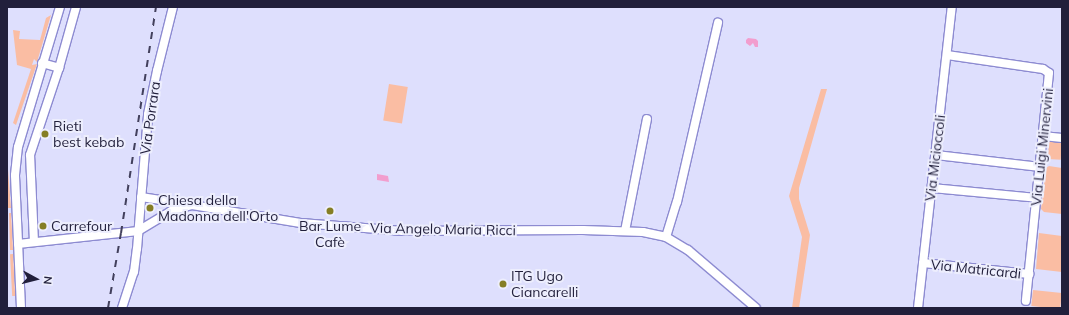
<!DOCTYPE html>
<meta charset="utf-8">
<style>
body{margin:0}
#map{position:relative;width:1069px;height:315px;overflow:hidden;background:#dedffd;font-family:Mulish,sans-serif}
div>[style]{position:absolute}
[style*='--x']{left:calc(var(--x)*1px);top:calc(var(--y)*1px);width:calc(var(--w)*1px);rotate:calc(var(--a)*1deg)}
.green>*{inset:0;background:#fabda3;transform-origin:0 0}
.water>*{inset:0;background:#f29ece}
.roads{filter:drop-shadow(1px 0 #8d8bd1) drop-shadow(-1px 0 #8d8bd1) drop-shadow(0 1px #8d8bd1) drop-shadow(0 -1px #8d8bd1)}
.minor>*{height:8px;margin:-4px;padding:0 4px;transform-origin:4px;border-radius:4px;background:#fff}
.rail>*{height:2px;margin-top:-1px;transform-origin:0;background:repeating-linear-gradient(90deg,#42405c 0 7px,transparent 0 14px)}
.dots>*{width:11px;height:11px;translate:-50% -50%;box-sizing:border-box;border:2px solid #edeefd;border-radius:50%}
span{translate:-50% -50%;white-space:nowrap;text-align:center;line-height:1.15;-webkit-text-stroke:4px #edeefd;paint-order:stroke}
.street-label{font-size:14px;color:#211f3b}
.poi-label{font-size:14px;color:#211f3b}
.left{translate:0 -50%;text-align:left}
.frame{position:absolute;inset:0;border:8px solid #211f3b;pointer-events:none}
.north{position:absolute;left:16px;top:259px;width:40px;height:40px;-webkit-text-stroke:3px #edeefd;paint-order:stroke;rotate:97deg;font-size:11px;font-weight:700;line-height:16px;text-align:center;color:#211f3b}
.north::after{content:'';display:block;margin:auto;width:14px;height:18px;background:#211f3b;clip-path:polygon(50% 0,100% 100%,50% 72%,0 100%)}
</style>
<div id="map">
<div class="green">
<div style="clip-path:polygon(51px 15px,37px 62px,34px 59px,32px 65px,37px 64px,16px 125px,13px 123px,31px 69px,17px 65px,13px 30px,20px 31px,19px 39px,40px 40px,46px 18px)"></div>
<div style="left:389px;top:84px;width:19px;height:37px;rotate:9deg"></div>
<div style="clip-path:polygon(821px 89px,827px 89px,799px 188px,799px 199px,810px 235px,799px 308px,792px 308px,802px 237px,789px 196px)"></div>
<div style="left:1049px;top:141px;width:13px;height:18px;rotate:4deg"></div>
<div style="clip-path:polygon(1049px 166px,1062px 168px,1062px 214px,1044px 212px,1041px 209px,1046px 168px)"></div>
<div style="clip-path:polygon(7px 170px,8px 170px,11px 208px,8px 208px)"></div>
<div style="clip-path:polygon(9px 213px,11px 213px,13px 250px,10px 250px)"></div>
<div style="clip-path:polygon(1039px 233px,1062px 236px,1062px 272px,1036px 269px)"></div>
<div style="left:13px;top:254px;width:42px;height:3px;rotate:87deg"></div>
<div style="left:1033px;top:290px;width:29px;height:16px;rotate:6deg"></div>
</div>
<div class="water">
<div style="clip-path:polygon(748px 38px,756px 39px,758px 41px,758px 47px,755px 47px,753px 43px,750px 46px,746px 43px,746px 40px)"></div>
<div style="clip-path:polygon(377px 174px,388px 176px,389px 182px,377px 180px)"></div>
</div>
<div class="roads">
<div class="minor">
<div style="--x:947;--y:55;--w:97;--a:8.3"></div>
<div style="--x:1043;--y:69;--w:7;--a:34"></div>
<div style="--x:1049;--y:73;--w:229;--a:95.8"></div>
<div style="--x:42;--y:63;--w:18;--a:16"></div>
<div style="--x:1043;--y:136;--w:19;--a:6"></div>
<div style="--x:936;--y:155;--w:105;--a:6.6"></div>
<div style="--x:932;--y:188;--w:105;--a:5.4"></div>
<div style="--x:141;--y:197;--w:47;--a:8.7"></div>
<div style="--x:625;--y:231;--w:114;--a:-78.9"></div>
<div style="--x:666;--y:237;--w:37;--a:-73"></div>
<div style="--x:677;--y:202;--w:184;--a:-77.1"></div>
<div style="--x:34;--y:242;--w:87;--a:-92.6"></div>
<div style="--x:30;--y:155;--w:92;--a:-71.6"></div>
<div style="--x:59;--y:68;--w:63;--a:-74.4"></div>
<div style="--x:18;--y:244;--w:121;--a:-6.2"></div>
<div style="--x:138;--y:231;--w:39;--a:-31"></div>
<div style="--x:171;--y:211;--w:22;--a:-16"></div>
<div style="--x:192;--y:205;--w:110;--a:9.4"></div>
<div style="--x:301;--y:223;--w:102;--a:4.5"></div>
<div style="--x:403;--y:231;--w:180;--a:-0.3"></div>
<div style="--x:583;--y:230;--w:60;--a:1.9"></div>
<div style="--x:643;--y:232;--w:24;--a:12"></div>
<div style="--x:666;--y:237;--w:26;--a:31"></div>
<div style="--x:688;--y:250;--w:89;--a:40.5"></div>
<div style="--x:923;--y:263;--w:107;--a:5.9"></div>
<div style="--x:21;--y:308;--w:133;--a:-92.6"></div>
<div style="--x:15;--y:175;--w:28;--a:-84"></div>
<div style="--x:18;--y:147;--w:146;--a:-73.3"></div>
<div style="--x:122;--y:308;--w:38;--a:-72"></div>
<div style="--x:134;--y:272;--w:23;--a:-83"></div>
<div style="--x:137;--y:249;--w:135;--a:-85.3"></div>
<div style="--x:148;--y:114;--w:44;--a:-78.2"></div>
<div style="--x:157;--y:71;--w:66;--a:-76"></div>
<div style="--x:918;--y:308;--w:303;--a:-83.6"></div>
</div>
</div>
<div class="rail">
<div style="--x:108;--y:308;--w:76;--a:-80.2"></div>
<div style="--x:121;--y:233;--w:229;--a:-81.2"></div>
</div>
<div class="dots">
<div style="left:45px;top:134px;background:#857e24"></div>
<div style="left:150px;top:208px;background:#857e24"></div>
<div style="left:330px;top:211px;background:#857e24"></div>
<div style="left:43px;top:226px;background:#857e24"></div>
<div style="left:503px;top:284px;background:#857e24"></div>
</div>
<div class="street-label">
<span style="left:150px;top:118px;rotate:-82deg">Via Porrara</span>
<span style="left:1042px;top:147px;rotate:-84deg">Via Luigi Minervini</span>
<span style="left:935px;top:158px;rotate:-83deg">Via Micioccoli</span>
<span style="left:443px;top:229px;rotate:1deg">Via Angelo Maria Ricci</span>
<span style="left:976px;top:269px;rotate:6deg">Via Matricardi</span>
</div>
<div class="poi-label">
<span class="left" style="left:53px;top:134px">Rieti<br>best kebab</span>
<span class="left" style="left:158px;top:208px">Chiesa della<br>Madonna dell'Orto</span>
<span class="left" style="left:51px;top:226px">Carrefour</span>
<span style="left:330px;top:234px">Bar Lume<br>Cafè</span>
<span class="left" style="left:511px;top:284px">ITG Ugo<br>Ciancarelli</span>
</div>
<div class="frame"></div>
<div class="north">N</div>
</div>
